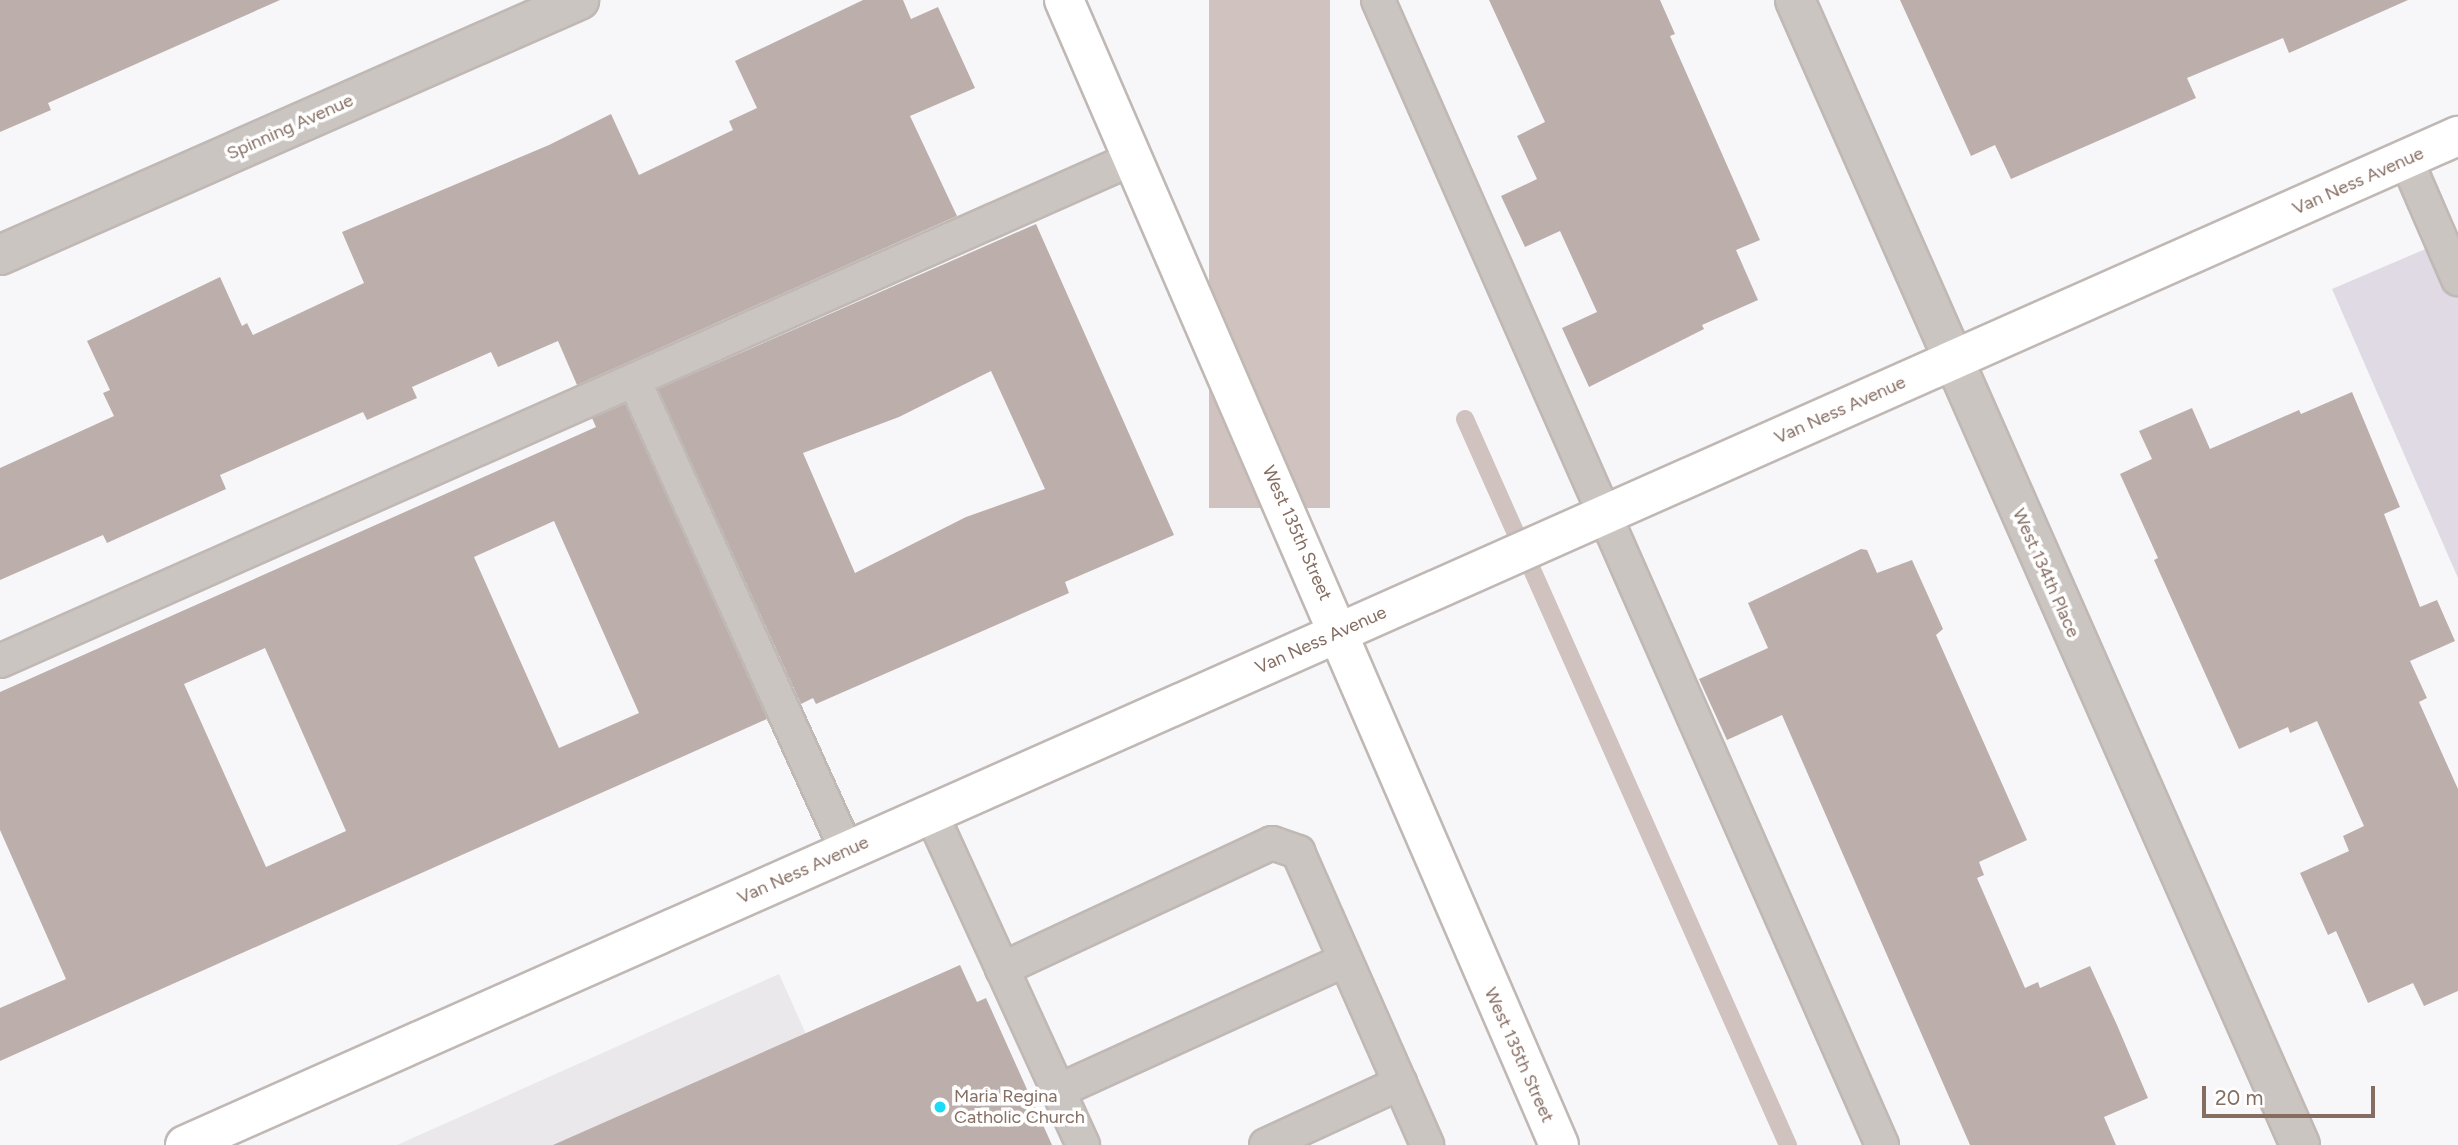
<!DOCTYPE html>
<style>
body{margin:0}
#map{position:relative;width:2458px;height:1145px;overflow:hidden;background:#f7f7fa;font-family:Figtree,sans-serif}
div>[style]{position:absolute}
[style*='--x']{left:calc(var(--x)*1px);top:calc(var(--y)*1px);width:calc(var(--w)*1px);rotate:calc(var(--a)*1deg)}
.built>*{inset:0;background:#eae8ea}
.green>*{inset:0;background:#dfdae4}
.water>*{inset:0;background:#d0c2be;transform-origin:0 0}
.stream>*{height:18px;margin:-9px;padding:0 9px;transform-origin:9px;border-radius:9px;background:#d0c2be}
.building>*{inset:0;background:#bcafab}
.roads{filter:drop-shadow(2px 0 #c0b8b4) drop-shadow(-2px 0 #c0b8b4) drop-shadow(0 2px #c0b8b4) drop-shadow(0 -2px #c0b8b4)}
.lane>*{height:32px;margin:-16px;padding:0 16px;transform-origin:16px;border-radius:16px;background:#cbc5c2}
.street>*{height:38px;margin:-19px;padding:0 19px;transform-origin:19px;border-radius:19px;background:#cbc5c2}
.secondary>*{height:38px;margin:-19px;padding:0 19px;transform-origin:19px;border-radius:19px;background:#fff}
.dots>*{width:19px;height:19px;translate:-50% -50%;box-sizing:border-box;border:4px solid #fff;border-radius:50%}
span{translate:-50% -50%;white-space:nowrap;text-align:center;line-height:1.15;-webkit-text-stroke:7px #fff;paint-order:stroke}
.street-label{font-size:18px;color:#856d61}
.poi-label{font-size:18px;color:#856d61}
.left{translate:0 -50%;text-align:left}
.scale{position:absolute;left:2202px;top:1086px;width:173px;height:32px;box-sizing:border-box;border:4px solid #856d61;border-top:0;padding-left:9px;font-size:21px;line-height:24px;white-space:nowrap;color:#856d61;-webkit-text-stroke:5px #fff;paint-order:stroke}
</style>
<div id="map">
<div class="built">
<div style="clip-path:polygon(779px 974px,856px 1145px,397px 1145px)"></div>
</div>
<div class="green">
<div style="clip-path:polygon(2458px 235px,2458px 578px,2332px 289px)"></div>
</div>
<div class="water">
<div style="left:1209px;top:0;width:121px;height:508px"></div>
</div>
<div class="stream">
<div style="--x:1465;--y:419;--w:795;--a:66.02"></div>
</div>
<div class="building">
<div style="clip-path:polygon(0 0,280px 0,48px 103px,51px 110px,0 132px)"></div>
<div style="clip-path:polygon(863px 0,903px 0,911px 19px,938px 7px,975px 88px,910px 116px,957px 216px,577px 385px,558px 341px,498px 367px,491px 352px,412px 387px,417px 398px,367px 420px,363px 412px,220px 475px,226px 489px,107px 543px,103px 535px,0 580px,0 468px,114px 416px,103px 393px,110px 390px,87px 341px,220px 277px,242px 326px,247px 323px,253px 335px,364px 283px,342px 232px,549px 145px,611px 114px,639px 175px,733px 130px,729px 121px,757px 108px,735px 61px)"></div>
<div style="clip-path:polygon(1489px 0,1660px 0,1675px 34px,1670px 36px,1760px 240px,1736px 250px,1758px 300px,1702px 325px,1704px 329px,1589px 387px,1562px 328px,1597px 312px,1560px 231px,1525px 247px,1501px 196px,1537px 179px,1517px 136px,1545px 122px)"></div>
<div style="clip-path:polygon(1900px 0,2408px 0,2289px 53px,2283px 38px,2187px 78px,2196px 98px,2011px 179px,1995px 145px,1971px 156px)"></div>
<div style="clip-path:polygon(evenodd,1036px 224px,1174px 535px,1065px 582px,1069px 593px,816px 704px,813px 698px,801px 704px,658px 389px,1036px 224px,991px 371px,1045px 489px,966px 517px,855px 573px,803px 453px,899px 417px,991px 371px)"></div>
<div style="clip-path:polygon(2352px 392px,2400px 507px,2384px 514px,2420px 607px,2437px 600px,2455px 641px,2410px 661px,2427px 698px,2419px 702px,2458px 789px,2458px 991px,2424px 1006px,2413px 983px,2368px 1003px,2336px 931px,2328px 935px,2300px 873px,2349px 851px,2343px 836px,2364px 826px,2317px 721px,2290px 733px,2288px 727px,2239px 749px,2154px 560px,2158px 558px,2120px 474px,2152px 459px,2139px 431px,2192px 408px,2210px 449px,2299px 410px,2301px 414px)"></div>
<div style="clip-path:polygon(evenodd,625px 404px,767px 719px,0 1061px,0 1008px,66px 979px,0 830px,0 692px,596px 427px,592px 418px,625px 404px,554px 521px,639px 713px,559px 748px,474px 557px,554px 521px,625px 404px,265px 648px,346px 831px,266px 867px,184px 684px,265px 648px)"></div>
<div style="clip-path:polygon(1861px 549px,1867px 550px,1877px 573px,1912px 560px,1943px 629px,1936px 635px,2027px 840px,1979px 862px,1984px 875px,1977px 878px,2025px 988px,2038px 982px,2040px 988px,2090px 966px,2117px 1025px,2148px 1098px,2104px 1117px,2116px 1145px,1970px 1145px,1782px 715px,1727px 740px,1699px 679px,1768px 648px,1748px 603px)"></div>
<div style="clip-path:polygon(960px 965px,977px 1002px,986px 998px,1052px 1145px,553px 1145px)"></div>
</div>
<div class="roads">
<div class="lane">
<div style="--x:1378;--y:0;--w:1251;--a:66.24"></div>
<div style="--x:2406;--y:159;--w:131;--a:66.6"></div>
<div style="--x:634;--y:380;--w:517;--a:65.67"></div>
<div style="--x:0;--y:661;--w:1241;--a:-23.92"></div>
<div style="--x:931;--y:813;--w:365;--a:65.4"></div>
<div style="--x:1002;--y:969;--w:298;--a:-25"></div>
<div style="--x:1272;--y:843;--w:28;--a:19"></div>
<div style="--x:1298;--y:852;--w:320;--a:66.2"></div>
<div style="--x:1058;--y:1091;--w:315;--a:-24.5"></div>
<div style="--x:1266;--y:1145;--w:148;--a:-24.8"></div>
</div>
<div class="street">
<div style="--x:1795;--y:0;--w:1251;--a:66.2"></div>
<div style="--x:0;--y:255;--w:633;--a:-23.77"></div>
</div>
<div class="secondary">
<div style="--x:1064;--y:0;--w:1247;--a:66.62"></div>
<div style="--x:185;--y:1145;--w:2487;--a:-23.94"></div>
</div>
</div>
<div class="dots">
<div style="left:940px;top:1107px;background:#1bdbf6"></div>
</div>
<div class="street-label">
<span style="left:290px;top:127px;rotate:-24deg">Spinning Avenue</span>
<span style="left:2358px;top:181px;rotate:-24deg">Van Ness Avenue</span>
<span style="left:1840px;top:410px;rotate:-24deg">Van Ness Avenue</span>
<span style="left:1297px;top:533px;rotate:66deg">West 135th Street</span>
<span style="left:2046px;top:573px;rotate:66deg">West 134th Place</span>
<span style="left:1321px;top:640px;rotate:-24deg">Van Ness Avenue</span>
<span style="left:803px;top:870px;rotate:-24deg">Van Ness Avenue</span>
<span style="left:1519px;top:1055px;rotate:66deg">West 135th Street</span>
</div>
<div class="poi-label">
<span class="left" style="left:954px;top:1107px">Maria Regina<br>Catholic Church</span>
</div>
<div class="scale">20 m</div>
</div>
